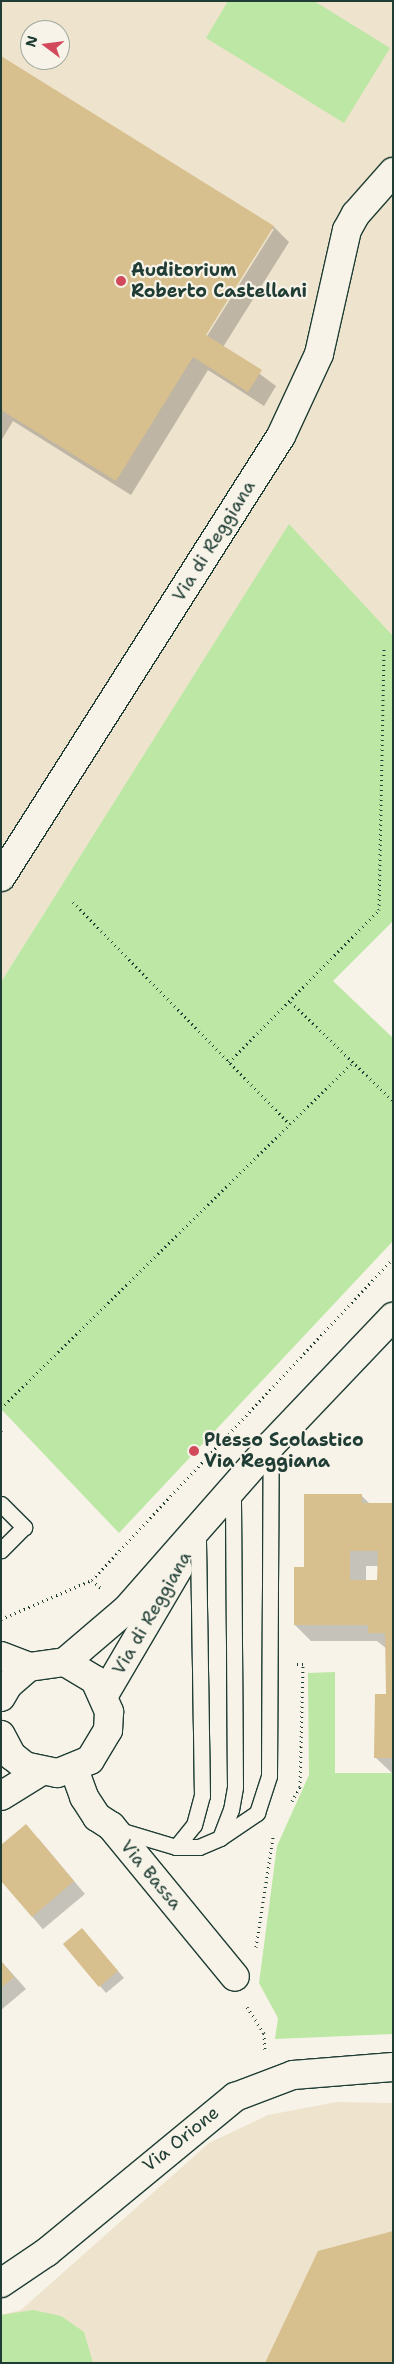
<!DOCTYPE html>
<style>
body{margin:0}
#map{position:relative;width:394px;height:2364px;overflow:hidden;background:#f7f3e8;font-family:"Shantell Sans",sans-serif}
div>[style]{position:absolute}
[style*='--x']{left:calc(var(--x)*1px);top:calc(var(--y)*1px);width:calc(var(--w)*1px);rotate:calc(var(--a)*1deg)}
.built>*{inset:0;background:#eee3cd}
.green>*{inset:0;background:#bce7a4}
.shadow>*{inset:0;background:#0003;transform-origin:0 0}
.building>*{inset:0;background:#d8bf8e;transform-origin:0 0}
.path>*{height:3px;margin-top:-1.5px;transform-origin:0;background:repeating-linear-gradient(90deg,#1f3d34 0 1px,transparent 0 5px)}
.roads{filter:drop-shadow(1px 0 #1f3d34) drop-shadow(-1px 0 #1f3d34) drop-shadow(0 1px #1f3d34) drop-shadow(0 -1px #1f3d34)}
.service>*{height:15px;margin:-7.5px;padding:0 7.5px;transform-origin:7.5px;border-radius:7.5px;background:#f7f3e8}
.minor>*{height:28px;margin:-14px;padding:0 14px;transform-origin:14px;border-radius:14px;background:#f7f3e8}
.tertiary>*{height:28px;margin:-14px;padding:0 14px;transform-origin:14px;border-radius:14px;background:#f7f3e8}
.dots>*{width:14px;height:14px;translate:-50% -50%;box-sizing:border-box;border:2px solid #f7f3e8;border-radius:50%}
span{translate:-50% -50%;white-space:nowrap;text-align:center;line-height:1.15;-webkit-text-stroke:4.5px #f7f3e8;paint-order:stroke}
.poi-label{font-size:18px;color:#1f3d34;font-weight:700}
.left{translate:0 -50%;text-align:left}
.street-label{font-size:18px;color:#1f3d34}
.frame{position:absolute;inset:0;border:2px solid #1f3d34;pointer-events:none}
.north{position:absolute;left:20px;top:20px;width:50px;height:50px;box-sizing:border-box;background:#f7f3e8;border:1px solid #a1aaa0;border-radius:50%;rotate:285deg;font-size:14px;font-weight:700;line-height:20px;text-align:center;color:#1f3d34}
.north::after{content:'';display:block;margin:auto;width:18px;height:22px;background:#d1495b;clip-path:polygon(50% 0,100% 100%,50% 72%,0 100%)}
</style>
<div id="map">
<div class="built">
<div style="clip-path:polygon(evenodd,1px 1px,393px 1px,393px 636px,289px 525px,1px 982px,1px 1px,30px 30px,60px 30px,60px 60px,30px 60px,30px 30px)"></div>
<div style="clip-path:polygon(337px 2102px,393px 2103px,393px 2363px,1px 2363px,1px 2315px,21px 2310px,209px 2143px,268px 2115px)"></div>
</div>
<div class="green">
<div style="clip-path:polygon(228px 1px,314px 1px,390px 48px,344px 123px,206px 38px)"></div>
<div style="clip-path:polygon(289px 524px,393px 636px,393px 921px,333px 981px,393px 1038px,393px 1241px,119px 1533px,1px 1409px,1px 982px)"></div>
<div style="clip-path:polygon(335px 1672px,335px 1773px,393px 1773px,393px 2034px,275px 2039px,278px 2018px,259px 1983px,277px 1846px,309px 1775px,308px 1673px)"></div>
<div style="clip-path:polygon(33px 2310px,61px 2316px,84px 2332px,93px 2363px,1px 2363px,1px 2315px)"></div>
</div>
<div class="shadow">
<div style="clip-path:polygon(evenodd,1px 57px,274px 227px,289px 242px,223px 347px,276px 386px,264px 406px,208px 370px,131px 495px,13px 421px,1px 441px,1px 57px,271px 229px,274px 229px,204px 341px,202px 340px,271px 229px)"></div>
<div style="clip-path:polygon(evenodd,361px 1495px,370px 1504px,393px 1504px,393px 1774px,376px 1758px,387px 1695px,387px 1649px,377px 1641px,311px 1641px,295px 1625px,305px 1568px,361px 1495px,366px 1566px,379px 1566px,379px 1581px,366px 1581px,366px 1566px)"></div>
<div style="left:38px;top:1838px;width:73px;height:55px;rotate:50deg"></div>
<div style="clip-path:polygon(88px 1936px,124px 1978px,106px 1993px,100px 1986px)"></div>
<div style="clip-path:polygon(1px 1961px,26px 1989px,1px 2010px)"></div>
</div>
<div class="building">
<div style="clip-path:polygon(1px 56px,274px 226px,206px 335px,262px 370px,248px 392px,193px 357px,116px 481px,1px 410px)"></div>
<div style="clip-path:polygon(evenodd,304px 1494px,362px 1494px,362px 1503px,393px 1503px,393px 1758px,374px 1758px,375px 1694px,386px 1694px,385px 1633px,368px 1633px,368px 1625px,294px 1625px,294px 1567px,304px 1567px,304px 1494px,350px 1551px,378px 1551px,377px 1580px,350px 1580px,350px 1551px)"></div>
<div style="clip-path:polygon(26px 1824px,74px 1881px,32px 1917px,1px 1881px,1px 1845px)"></div>
<div style="left:82px;top:1928px;width:56px;height:25px;rotate:50deg"></div>
<div style="clip-path:polygon(1px 1961px,14px 1977px,1px 1988px)"></div>
<div style="clip-path:polygon(393px 2231px,393px 2363px,265px 2363px,318px 2251px)"></div>
</div>
<div class="path">
<div style="--x:73;--y:902;--w:310;--a:45.7"></div>
<div style="--x:291;--y:1002;--w:142;--a:44.1"></div>
<div style="--x:229;--y:1062;--w:214;--a:-45.4"></div>
<div style="--x:379;--y:910;--w:263;--a:-88.9"></div>
<div style="--x:1;--y:1408;--w:494;--a:-44.5"></div>
<div style="--x:1;--y:1430;--w:2;--a:90"></div>
<div style="--x:92;--y:1580;--w:12;--a:42"></div>
<div style="--x:1;--y:1619;--w:99;--a:-23.2"></div>
<div style="--x:92;--y:1580;--w:441;--a:-46.9"></div>
<div style="--x:292;--y:1801;--w:16;--a:-60"></div>
<div style="--x:300;--y:1787;--w:123;--a:-88.6"></div>
<div style="--x:303;--y:1664;--w:7;--a:180"></div>
<div style="--x:256;--y:1947;--w:111;--a:-81.2"></div>
<div style="--x:247;--y:2007;--w:31;--a:57"></div>
<div style="--x:264;--y:2033;--w:17;--a:87"></div>
</div>
<div class="roads">
<div class="service">
<div style="--x:1;--y:1504;--w:33;--a:45"></div>
<div style="--x:24;--y:1527;--w:33;--a:135"></div>
<div style="--x:119;--y:1830;--w:59;--a:16.6"></div>
<div style="--x:176;--y:1847;--w:23;--a:0"></div>
<div style="--x:199;--y:1847;--w:23;--a:-23"></div>
<div style="--x:220;--y:1838;--w:30;--a:-69"></div>
<div style="--x:231;--y:1810;--w:23;--a:-80"></div>
<div style="--x:235;--y:1787;--w:298;--a:-90.4"></div>
<div style="--x:220;--y:1838;--w:45;--a:-34"></div>
<div style="--x:257;--y:1813;--w:39;--a:-72"></div>
<div style="--x:269;--y:1776;--w:330;--a:-89.7"></div>
<div style="--x:176;--y:1847;--w:28;--a:-51"></div>
<div style="--x:194;--y:1825;--w:30;--a:-75"></div>
<div style="--x:202;--y:1796;--w:265;--a:-90.9"></div>
</div>
<div class="minor">
<div style="--x:1;--y:877;--w:522;--a:-57.59"></div>
<div style="--x:281;--y:436;--w:90;--a:-65.1"></div>
<div style="--x:319;--y:354;--w:127;--a:-77.3"></div>
<div style="--x:347;--y:230;--w:18;--a:-61"></div>
<div style="--x:356;--y:214;--w:56;--a:-48.6"></div>
<div style="--x:1;--y:1656;--w:30;--a:21"></div>
<div style="--x:74;--y:1769;--w:30;--a:70"></div>
<div style="--x:84;--y:1797;--w:24;--a:57"></div>
<div style="--x:97;--y:1817;--w:17;--a:33"></div>
<div style="--x:111;--y:1826;--w:195;--a:50.6"></div>
<div style="--x:1;--y:2283;--w:55;--a:-34"></div>
<div style="--x:47;--y:2252;--w:244;--a:-39.5"></div>
<div style="--x:235;--y:2097;--w:62;--a:-20.8"></div>
<div style="--x:293;--y:2075;--w:100;--a:-4.6"></div>
</div>
<div class="tertiary">
<div style="--x:65;--y:1662;--w:82;--a:-40.5"></div>
<div style="--x:127;--y:1609;--w:218;--a:-48.7"></div>
<div style="--x:271;--y:1445;--w:177;--a:-46.4"></div>
<div style="--x:104;--y:1695;--w:146;--a:-59.6"></div>
<div style="--x:1;--y:1697;--w:14;--a:-60"></div>
<div style="--x:8;--y:1685;--w:28;--a:-41"></div>
<div style="--x:29;--y:1667;--w:36;--a:-8"></div>
<div style="--x:65;--y:1662;--w:35;--a:31"></div>
<div style="--x:95;--y:1680;--w:35;--a:66"></div>
<div style="--x:109;--y:1712;--w:18;--a:93"></div>
<div style="--x:108;--y:1730;--w:35;--a:121"></div>
<div style="--x:90;--y:1760;--w:35;--a:158"></div>
<div style="--x:57;--y:1773;--w:33;--a:-168"></div>
<div style="--x:25;--y:1766;--w:16;--a:-142"></div>
<div style="--x:12;--y:1756;--w:24;--a:-118"></div>
<div style="--x:1;--y:1796;--w:46;--a:-31.6"></div>
</div>
</div>
<div class="dots">
<div style="left:121px;top:281px;background:#d1495b"></div>
<div style="left:194px;top:1451px;background:#d1495b"></div>
</div>
<div class="poi-label">
<span class="left" style="left:131px;top:281px">Auditorium<br>Roberto Castellani</span>
<span class="left" style="left:204px;top:1451px">Plesso Scolastico<br>Via Reggiana</span>
</div>
<div class="street-label">
<span style="left:214px;top:541px;rotate:-58deg">Via di Reggiana</span>
<span style="left:152px;top:1613px;rotate:-60deg">Via di Reggiana</span>
<span style="left:151px;top:1875px;rotate:50deg">Via Bassa</span>
<span style="left:181px;top:2139px;rotate:-39deg">Via Orione</span>
</div>
<div class="frame"></div>
<div class="north">N</div>
</div>
